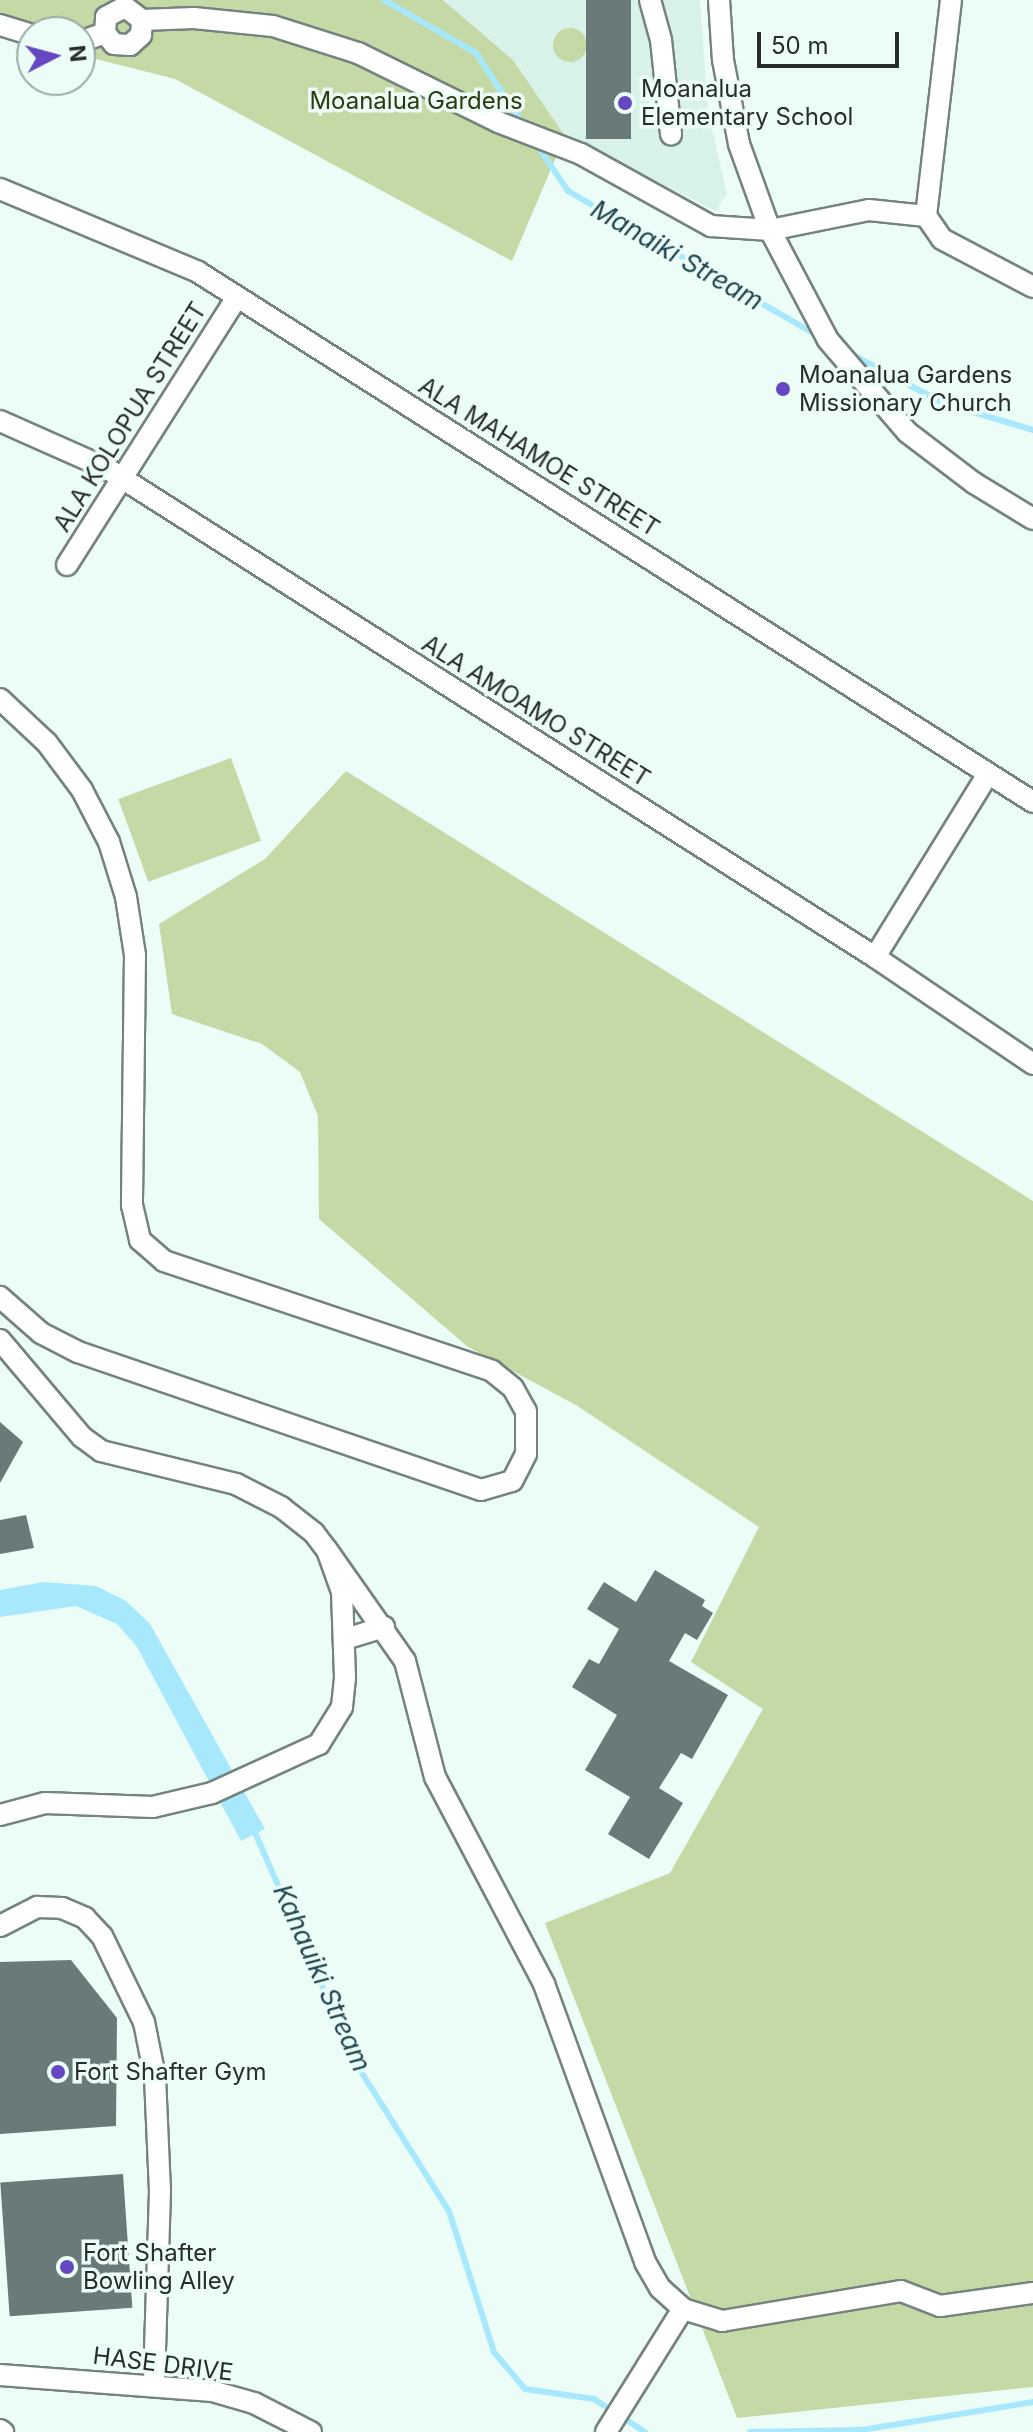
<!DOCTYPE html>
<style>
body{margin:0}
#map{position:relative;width:1033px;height:2432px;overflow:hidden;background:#ecfdf7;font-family:Inter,sans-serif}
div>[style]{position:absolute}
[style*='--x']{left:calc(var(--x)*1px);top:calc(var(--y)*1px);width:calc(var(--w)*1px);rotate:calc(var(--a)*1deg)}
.built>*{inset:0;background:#d9f2e9}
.green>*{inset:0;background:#c5d9a6;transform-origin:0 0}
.round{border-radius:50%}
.water>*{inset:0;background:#a8e8fc}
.stream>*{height:6px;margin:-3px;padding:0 3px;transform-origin:3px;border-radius:3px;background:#a8e8fc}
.building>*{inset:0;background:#6a7a79;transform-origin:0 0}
.roads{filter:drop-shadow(2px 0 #75837e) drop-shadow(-2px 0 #75837e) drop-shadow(0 2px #75837e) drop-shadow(0 -2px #75837e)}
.minor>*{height:20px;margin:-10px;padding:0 10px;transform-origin:10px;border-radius:10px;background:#fff}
.dots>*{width:22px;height:22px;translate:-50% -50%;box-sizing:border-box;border:4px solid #ecfdf7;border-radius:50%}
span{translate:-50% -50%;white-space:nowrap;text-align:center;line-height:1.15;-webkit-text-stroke:7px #ecfdf7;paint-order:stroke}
.poi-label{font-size:24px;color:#272d2b}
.left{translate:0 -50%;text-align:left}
.park-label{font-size:24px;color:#2c3b0d}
.street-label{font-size:24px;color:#272d2b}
.water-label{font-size:26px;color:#1f4550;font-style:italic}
.north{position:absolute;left:16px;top:16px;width:80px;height:80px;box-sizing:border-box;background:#ecfdf7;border:2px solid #9daaa5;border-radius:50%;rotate:84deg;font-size:22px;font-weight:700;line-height:32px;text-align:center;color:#272d2b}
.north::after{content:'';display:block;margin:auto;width:28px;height:36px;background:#6548c1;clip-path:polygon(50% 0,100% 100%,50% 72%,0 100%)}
.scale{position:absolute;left:757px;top:32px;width:142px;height:36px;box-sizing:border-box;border:4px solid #272d2b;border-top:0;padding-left:10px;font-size:24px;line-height:28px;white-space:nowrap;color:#272d2b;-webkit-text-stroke:6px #ecfdf7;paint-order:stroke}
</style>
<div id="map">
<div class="built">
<div style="clip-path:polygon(443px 0,700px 0,708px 111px,727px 194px,716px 211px,565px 136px,513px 60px)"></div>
</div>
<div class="green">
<div style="clip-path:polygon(0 0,443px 0,513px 60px,565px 136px,512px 261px,175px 79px,80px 55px,80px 32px,0 35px)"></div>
<div class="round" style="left:553px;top:28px;width:34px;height:34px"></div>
<div style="left:231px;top:758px;width:88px;height:120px;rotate:70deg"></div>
<div style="clip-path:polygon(346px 771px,1033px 1201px,1033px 2387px,737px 2418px,545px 1923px,670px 1873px,763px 1709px,691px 1662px,759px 1527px,576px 1405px,468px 1347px,319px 1219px,318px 1116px,300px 1072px,262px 1044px,172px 1014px,159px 924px,265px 859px)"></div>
</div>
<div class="water">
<div style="clip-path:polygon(44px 1582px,96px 1586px,126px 1601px,150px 1624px,265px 1829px,241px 1841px,137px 1647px,117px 1624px,76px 1606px,0 1617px,0 1590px)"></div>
</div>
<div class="stream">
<div style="--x:384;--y:0;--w:106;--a:29.9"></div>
<div style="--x:476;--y:53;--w:87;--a:56.7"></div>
<div style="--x:537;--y:145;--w:55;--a:56"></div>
<div style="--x:568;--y:191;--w:289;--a:30.1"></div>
<div style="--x:849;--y:353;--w:106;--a:28"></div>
<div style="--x:943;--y:403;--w:94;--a:16.7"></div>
<div style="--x:253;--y:1828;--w:255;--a:66.4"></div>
<div style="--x:355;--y:2062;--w:176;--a:57.8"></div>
<div style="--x:449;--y:2211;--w:148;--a:72.3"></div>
<div style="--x:494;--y:2352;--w:48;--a:50"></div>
<div style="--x:525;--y:2389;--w:70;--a:8.2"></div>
<div style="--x:594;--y:2399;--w:61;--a:32.9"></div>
<div style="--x:750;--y:2432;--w:112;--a:-1"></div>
<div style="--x:862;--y:2430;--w:173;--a:-9.3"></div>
</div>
<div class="building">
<div style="left:586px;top:0;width:45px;height:139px"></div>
<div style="clip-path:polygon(0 1422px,23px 1442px,0 1483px)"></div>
<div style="clip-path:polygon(26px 1515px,34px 1548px,0 1554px,0 1520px)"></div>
<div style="clip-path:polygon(655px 1570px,705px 1600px,702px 1606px,713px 1613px,697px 1640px,685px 1633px,669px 1661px,728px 1695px,692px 1759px,681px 1753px,659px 1788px,683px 1803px,649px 1859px,608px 1834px,630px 1797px,585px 1770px,617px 1715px,572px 1687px,589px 1659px,599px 1664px,619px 1629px,587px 1609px,604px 1582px,636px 1602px)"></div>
<div style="clip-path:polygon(71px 1960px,117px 2018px,116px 2126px,0 2134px,0 1962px)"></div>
<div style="left:123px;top:2174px;width:134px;height:123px;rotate:86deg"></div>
</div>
<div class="roads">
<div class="minor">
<div style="--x:650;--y:0;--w:41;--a:74.6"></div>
<div style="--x:661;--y:40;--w:95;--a:83.9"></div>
<div style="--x:719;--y:0;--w:60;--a:86.2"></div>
<div style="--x:723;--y:60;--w:86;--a:79.2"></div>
<div style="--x:739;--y:144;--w:91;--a:70.2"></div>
<div style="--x:770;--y:230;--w:124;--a:62.2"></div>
<div style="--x:828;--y:340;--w:121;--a:49.3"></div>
<div style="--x:907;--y:432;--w:84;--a:37.3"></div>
<div style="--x:974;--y:483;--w:69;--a:31.4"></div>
<div style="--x:0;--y:25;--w:34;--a:17"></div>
<div style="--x:105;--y:33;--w:14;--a:51"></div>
<div style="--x:114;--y:44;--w:16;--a:4"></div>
<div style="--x:130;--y:45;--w:15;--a:-42"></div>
<div style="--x:141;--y:35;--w:15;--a:-86"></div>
<div style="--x:80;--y:42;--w:27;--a:-20"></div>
<div style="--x:105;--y:33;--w:16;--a:-86"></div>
<div style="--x:106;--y:17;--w:21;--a:-28"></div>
<div style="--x:125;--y:7;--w:21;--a:37"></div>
<div style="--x:142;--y:20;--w:52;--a:-2.2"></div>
<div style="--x:194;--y:18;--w:79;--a:5.8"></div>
<div style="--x:273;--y:26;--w:89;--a:17.6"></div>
<div style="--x:358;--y:53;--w:156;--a:26.2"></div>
<div style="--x:498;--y:122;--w:89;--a:21.1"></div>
<div style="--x:581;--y:154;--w:149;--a:29"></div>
<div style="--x:711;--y:226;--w:59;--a:3.9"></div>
<div style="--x:770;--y:230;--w:101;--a:-11.4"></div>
<div style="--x:869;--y:210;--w:57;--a:6"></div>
<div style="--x:926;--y:216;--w:28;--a:55"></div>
<div style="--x:942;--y:239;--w:103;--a:27.8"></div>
<div style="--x:0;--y:189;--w:215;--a:22.7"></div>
<div style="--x:198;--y:272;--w:989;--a:32.4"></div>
<div style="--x:926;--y:216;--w:217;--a:-83.4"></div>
<div style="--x:0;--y:421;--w:116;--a:23.9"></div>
<div style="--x:106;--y:468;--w:911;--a:32.45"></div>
<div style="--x:875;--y:957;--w:191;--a:34.1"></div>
<div style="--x:67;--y:565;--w:317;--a:-57.6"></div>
<div style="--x:0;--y:699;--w:64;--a:43.1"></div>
<div style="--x:47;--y:743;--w:59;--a:53.3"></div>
<div style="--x:82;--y:790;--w:59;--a:62.6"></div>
<div style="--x:109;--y:842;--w:58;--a:72.8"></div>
<div style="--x:126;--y:897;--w:59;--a:81.2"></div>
<div style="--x:135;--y:955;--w:250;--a:90.7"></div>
<div style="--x:132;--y:1205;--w:36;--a:77"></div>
<div style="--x:140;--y:1240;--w:32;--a:41"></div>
<div style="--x:164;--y:1261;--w:346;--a:18.5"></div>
<div style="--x:492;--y:1371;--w:27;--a:39"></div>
<div style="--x:513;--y:1388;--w:26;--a:61"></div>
<div style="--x:526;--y:1411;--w:43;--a:90"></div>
<div style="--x:526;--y:1454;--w:30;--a:117"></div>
<div style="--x:512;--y:1481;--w:32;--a:164"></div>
<div style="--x:481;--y:1490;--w:426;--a:-161.1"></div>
<div style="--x:78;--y:1352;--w:42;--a:-152.8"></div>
<div style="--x:41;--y:1333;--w:55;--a:-138.7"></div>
<div style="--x:875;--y:957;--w:215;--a:-58.3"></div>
<div style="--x:0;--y:1340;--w:127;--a:49.8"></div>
<div style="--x:82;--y:1437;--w:24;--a:36"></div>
<div style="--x:101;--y:1451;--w:139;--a:13.7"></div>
<div style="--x:236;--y:1484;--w:51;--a:27.1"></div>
<div style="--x:281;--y:1507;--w:42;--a:38.2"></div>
<div style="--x:314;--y:1533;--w:21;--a:53"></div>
<div style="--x:327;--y:1550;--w:45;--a:70.3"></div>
<div style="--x:342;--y:1592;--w:86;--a:88"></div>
<div style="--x:345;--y:1678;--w:29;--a:96"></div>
<div style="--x:342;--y:1707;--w:44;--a:121.9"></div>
<div style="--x:319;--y:1744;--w:118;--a:155.4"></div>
<div style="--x:212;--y:1793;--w:61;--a:166.7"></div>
<div style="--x:153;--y:1807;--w:108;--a:-177.9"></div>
<div style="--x:45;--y:1803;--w:47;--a:165.1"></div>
<div style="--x:327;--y:1550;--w:136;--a:54.9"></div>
<div style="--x:405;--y:1661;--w:120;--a:75.5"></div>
<div style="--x:435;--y:1777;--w:234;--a:62.2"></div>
<div style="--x:544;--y:1984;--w:296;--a:70"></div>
<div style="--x:645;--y:2262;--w:30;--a:60"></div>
<div style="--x:660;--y:2288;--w:31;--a:42"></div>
<div style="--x:683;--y:2309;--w:41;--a:17.1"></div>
<div style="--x:722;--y:2321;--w:181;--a:-9.5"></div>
<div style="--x:901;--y:2291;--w:42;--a:21"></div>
<div style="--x:940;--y:2306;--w:94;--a:-8"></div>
<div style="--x:345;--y:1639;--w:41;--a:-17.1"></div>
<div style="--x:0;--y:1926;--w:42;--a:-27.2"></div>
<div style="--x:37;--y:1907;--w:25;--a:2"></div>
<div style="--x:62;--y:1908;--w:25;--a:23"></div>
<div style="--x:85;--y:1918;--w:25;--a:47"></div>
<div style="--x:102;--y:1936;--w:96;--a:64"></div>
<div style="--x:144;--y:2022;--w:56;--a:78.7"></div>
<div style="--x:155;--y:2077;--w:114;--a:87.5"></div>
<div style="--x:160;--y:2191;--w:193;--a:91.8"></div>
<div style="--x:0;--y:2375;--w:213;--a:4.3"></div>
<div style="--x:212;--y:2391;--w:44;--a:15.9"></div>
<div style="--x:254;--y:2403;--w:64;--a:27"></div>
<div style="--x:0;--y:2430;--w:4;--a:34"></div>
<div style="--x:606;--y:2432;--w:145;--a:-58"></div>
</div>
</div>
<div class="dots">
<div style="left:625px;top:103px;background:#6548c1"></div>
<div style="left:783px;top:389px;background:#6548c1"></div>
<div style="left:58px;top:2072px;background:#6548c1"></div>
<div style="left:67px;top:2267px;background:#6548c1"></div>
</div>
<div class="poi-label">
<span class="left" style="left:641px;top:103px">Moanalua<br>Elementary School</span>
<span class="left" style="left:799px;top:389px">Moanalua Gardens<br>Missionary Church</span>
<span class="left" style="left:74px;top:2072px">Fort Shafter Gym</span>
<span class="left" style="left:83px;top:2267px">Fort Shafter<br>Bowling Alley</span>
</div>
<div class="park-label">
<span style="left:416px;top:101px">Moanalua Gardens</span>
</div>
<div class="street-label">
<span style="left:130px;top:417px;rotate:-58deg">ALA KOLOPUA STREET</span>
<span style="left:539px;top:457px;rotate:32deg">ALA MAHAMOE STREET</span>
<span style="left:536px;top:711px;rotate:32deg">ALA AMOAMO STREET</span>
<span style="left:163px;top:2364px;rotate:7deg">HASE DRIVE</span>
</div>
<div class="water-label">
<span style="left:677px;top:255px;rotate:30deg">Manaiki Stream</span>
<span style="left:322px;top:1978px;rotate:66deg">Kahauiki Stream</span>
</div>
<div class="north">N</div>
<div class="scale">50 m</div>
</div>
